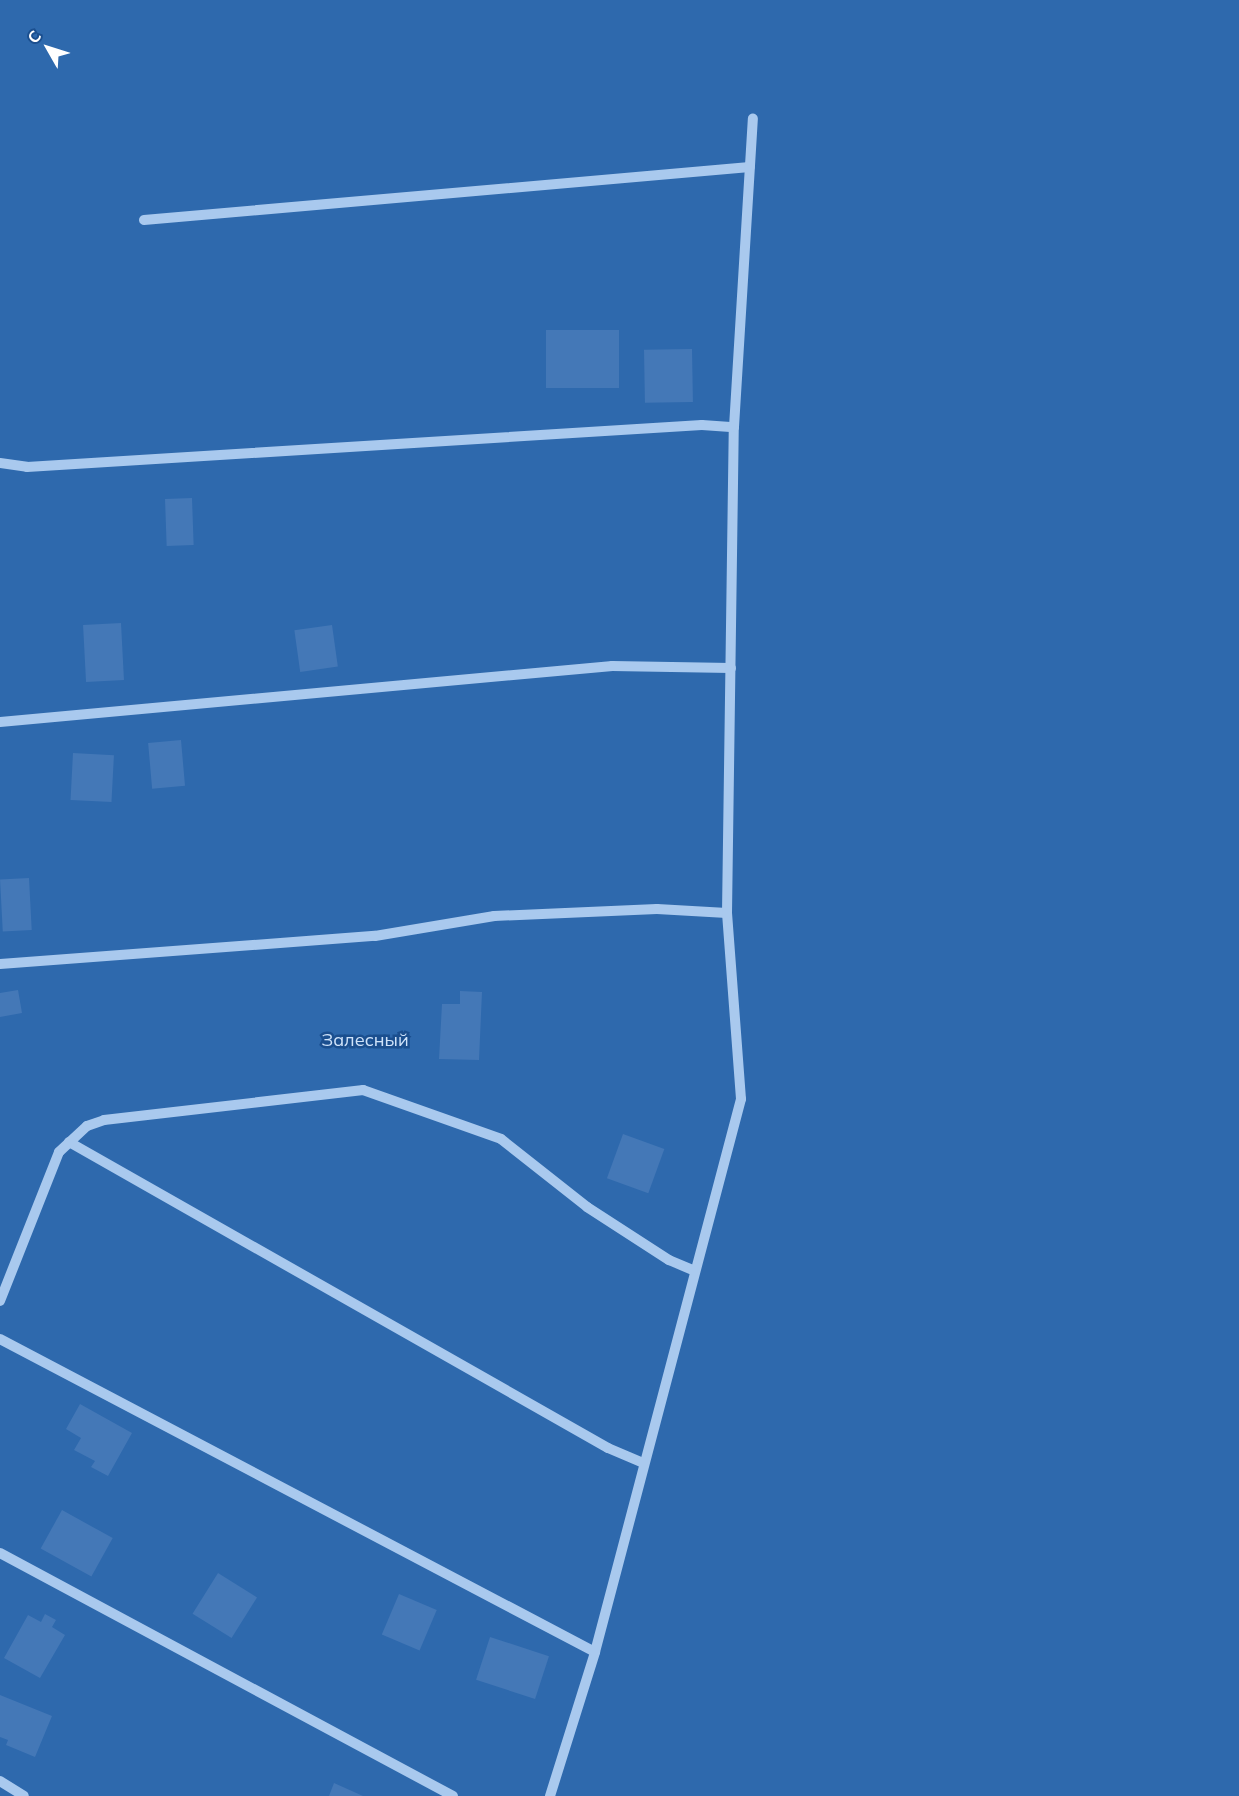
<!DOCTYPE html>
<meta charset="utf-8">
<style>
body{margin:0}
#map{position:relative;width:1239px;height:1796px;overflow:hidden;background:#1b4f8f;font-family:Mulish,sans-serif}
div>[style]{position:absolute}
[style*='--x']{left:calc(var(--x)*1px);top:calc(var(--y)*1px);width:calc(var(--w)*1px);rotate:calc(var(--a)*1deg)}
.green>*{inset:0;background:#2e69ad;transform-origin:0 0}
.building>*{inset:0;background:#4478b7;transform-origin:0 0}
.minor>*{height:10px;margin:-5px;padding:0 5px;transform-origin:5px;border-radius:5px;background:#a9c9ee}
span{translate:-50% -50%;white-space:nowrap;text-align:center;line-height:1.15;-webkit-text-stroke:5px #1b4f8f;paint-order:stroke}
.park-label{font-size:18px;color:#cfe3fa}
.north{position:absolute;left:18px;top:18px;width:60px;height:60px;-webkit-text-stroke:4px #1b4f8f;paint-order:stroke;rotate:309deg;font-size:16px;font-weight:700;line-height:24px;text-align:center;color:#fff}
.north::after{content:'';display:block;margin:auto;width:21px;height:27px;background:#fff;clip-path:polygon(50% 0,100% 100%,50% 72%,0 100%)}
</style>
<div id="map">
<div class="green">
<div style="left:0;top:0;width:1239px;height:1796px"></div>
</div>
<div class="building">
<div style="left:546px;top:330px;width:73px;height:58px"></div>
<div style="left:692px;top:349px;width:53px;height:48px;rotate:89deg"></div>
<div style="left:192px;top:498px;width:47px;height:27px;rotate:88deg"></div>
<div style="left:121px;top:623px;width:57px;height:38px;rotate:87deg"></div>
<div style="left:332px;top:625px;width:42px;height:38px;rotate:82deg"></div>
<div style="left:181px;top:740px;width:46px;height:33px;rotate:85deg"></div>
<div style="left:73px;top:753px;width:41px;height:47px;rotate:3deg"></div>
<div style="left:29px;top:878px;width:52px;height:29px;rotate:87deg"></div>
<div style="clip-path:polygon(18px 990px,22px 1013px,0 1017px,0 993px)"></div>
<div style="clip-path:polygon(460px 991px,482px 992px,479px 1060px,439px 1059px,442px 1004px,460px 1004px)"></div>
<div style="left:623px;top:1134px;width:44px;height:47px;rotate:20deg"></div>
<div style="clip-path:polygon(80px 1404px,132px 1433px,108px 1476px,91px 1467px,95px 1461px,74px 1450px,81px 1438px,66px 1429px)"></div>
<div style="left:62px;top:1510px;width:58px;height:44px;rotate:29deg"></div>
<div style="left:218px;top:1573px;width:46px;height:48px;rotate:32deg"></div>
<div style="left:399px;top:1594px;width:41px;height:44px;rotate:23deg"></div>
<div style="clip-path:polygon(45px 1614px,56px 1620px,52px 1627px,65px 1635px,40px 1678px,4px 1658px,28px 1615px,41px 1622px)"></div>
<div style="left:490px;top:1637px;width:62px;height:45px;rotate:18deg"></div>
<div style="clip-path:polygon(0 1695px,52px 1716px,35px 1757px,6px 1745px,8px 1740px,0 1737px)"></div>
<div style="clip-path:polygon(334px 1783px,363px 1796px,329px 1796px)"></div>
</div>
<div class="minor">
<div style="--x:144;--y:220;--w:608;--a:-5"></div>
<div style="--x:0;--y:463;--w:27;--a:8"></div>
<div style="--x:27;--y:467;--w:676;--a:-3.56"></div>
<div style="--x:702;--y:425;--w:32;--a:4"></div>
<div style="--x:0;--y:722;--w:615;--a:-5.23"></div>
<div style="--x:612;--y:666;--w:119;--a:1"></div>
<div style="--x:0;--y:964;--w:376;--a:-4.3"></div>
<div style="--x:375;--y:936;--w:121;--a:-9.5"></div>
<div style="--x:494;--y:916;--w:163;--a:-2.5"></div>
<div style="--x:657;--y:909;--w:70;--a:3.3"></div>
<div style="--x:69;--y:1142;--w:620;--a:29.58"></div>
<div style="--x:608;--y:1448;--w:39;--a:23"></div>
<div style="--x:0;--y:1301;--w:160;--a:-68.4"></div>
<div style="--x:59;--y:1152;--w:38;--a:-43"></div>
<div style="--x:87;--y:1126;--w:18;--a:-19"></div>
<div style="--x:104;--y:1120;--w:261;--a:-6.6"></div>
<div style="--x:363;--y:1090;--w:146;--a:19.5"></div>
<div style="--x:501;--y:1139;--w:110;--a:38.3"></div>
<div style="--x:587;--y:1207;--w:98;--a:32.9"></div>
<div style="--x:669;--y:1260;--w:28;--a:23"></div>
<div style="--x:0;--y:1339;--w:672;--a:27.75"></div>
<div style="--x:0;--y:1553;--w:514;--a:28.21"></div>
<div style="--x:0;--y:1781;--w:28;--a:32"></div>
<div style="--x:550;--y:1796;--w:151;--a:-72.6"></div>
<div style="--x:595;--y:1652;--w:572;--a:-75.21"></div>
<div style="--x:741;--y:1099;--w:187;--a:-94.3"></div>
<div style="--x:727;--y:913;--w:486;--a:-89.2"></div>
<div style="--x:734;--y:427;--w:309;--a:-86.5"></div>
</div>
<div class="park-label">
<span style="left:365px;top:1040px">Залесный</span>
</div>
<div class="north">С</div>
</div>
